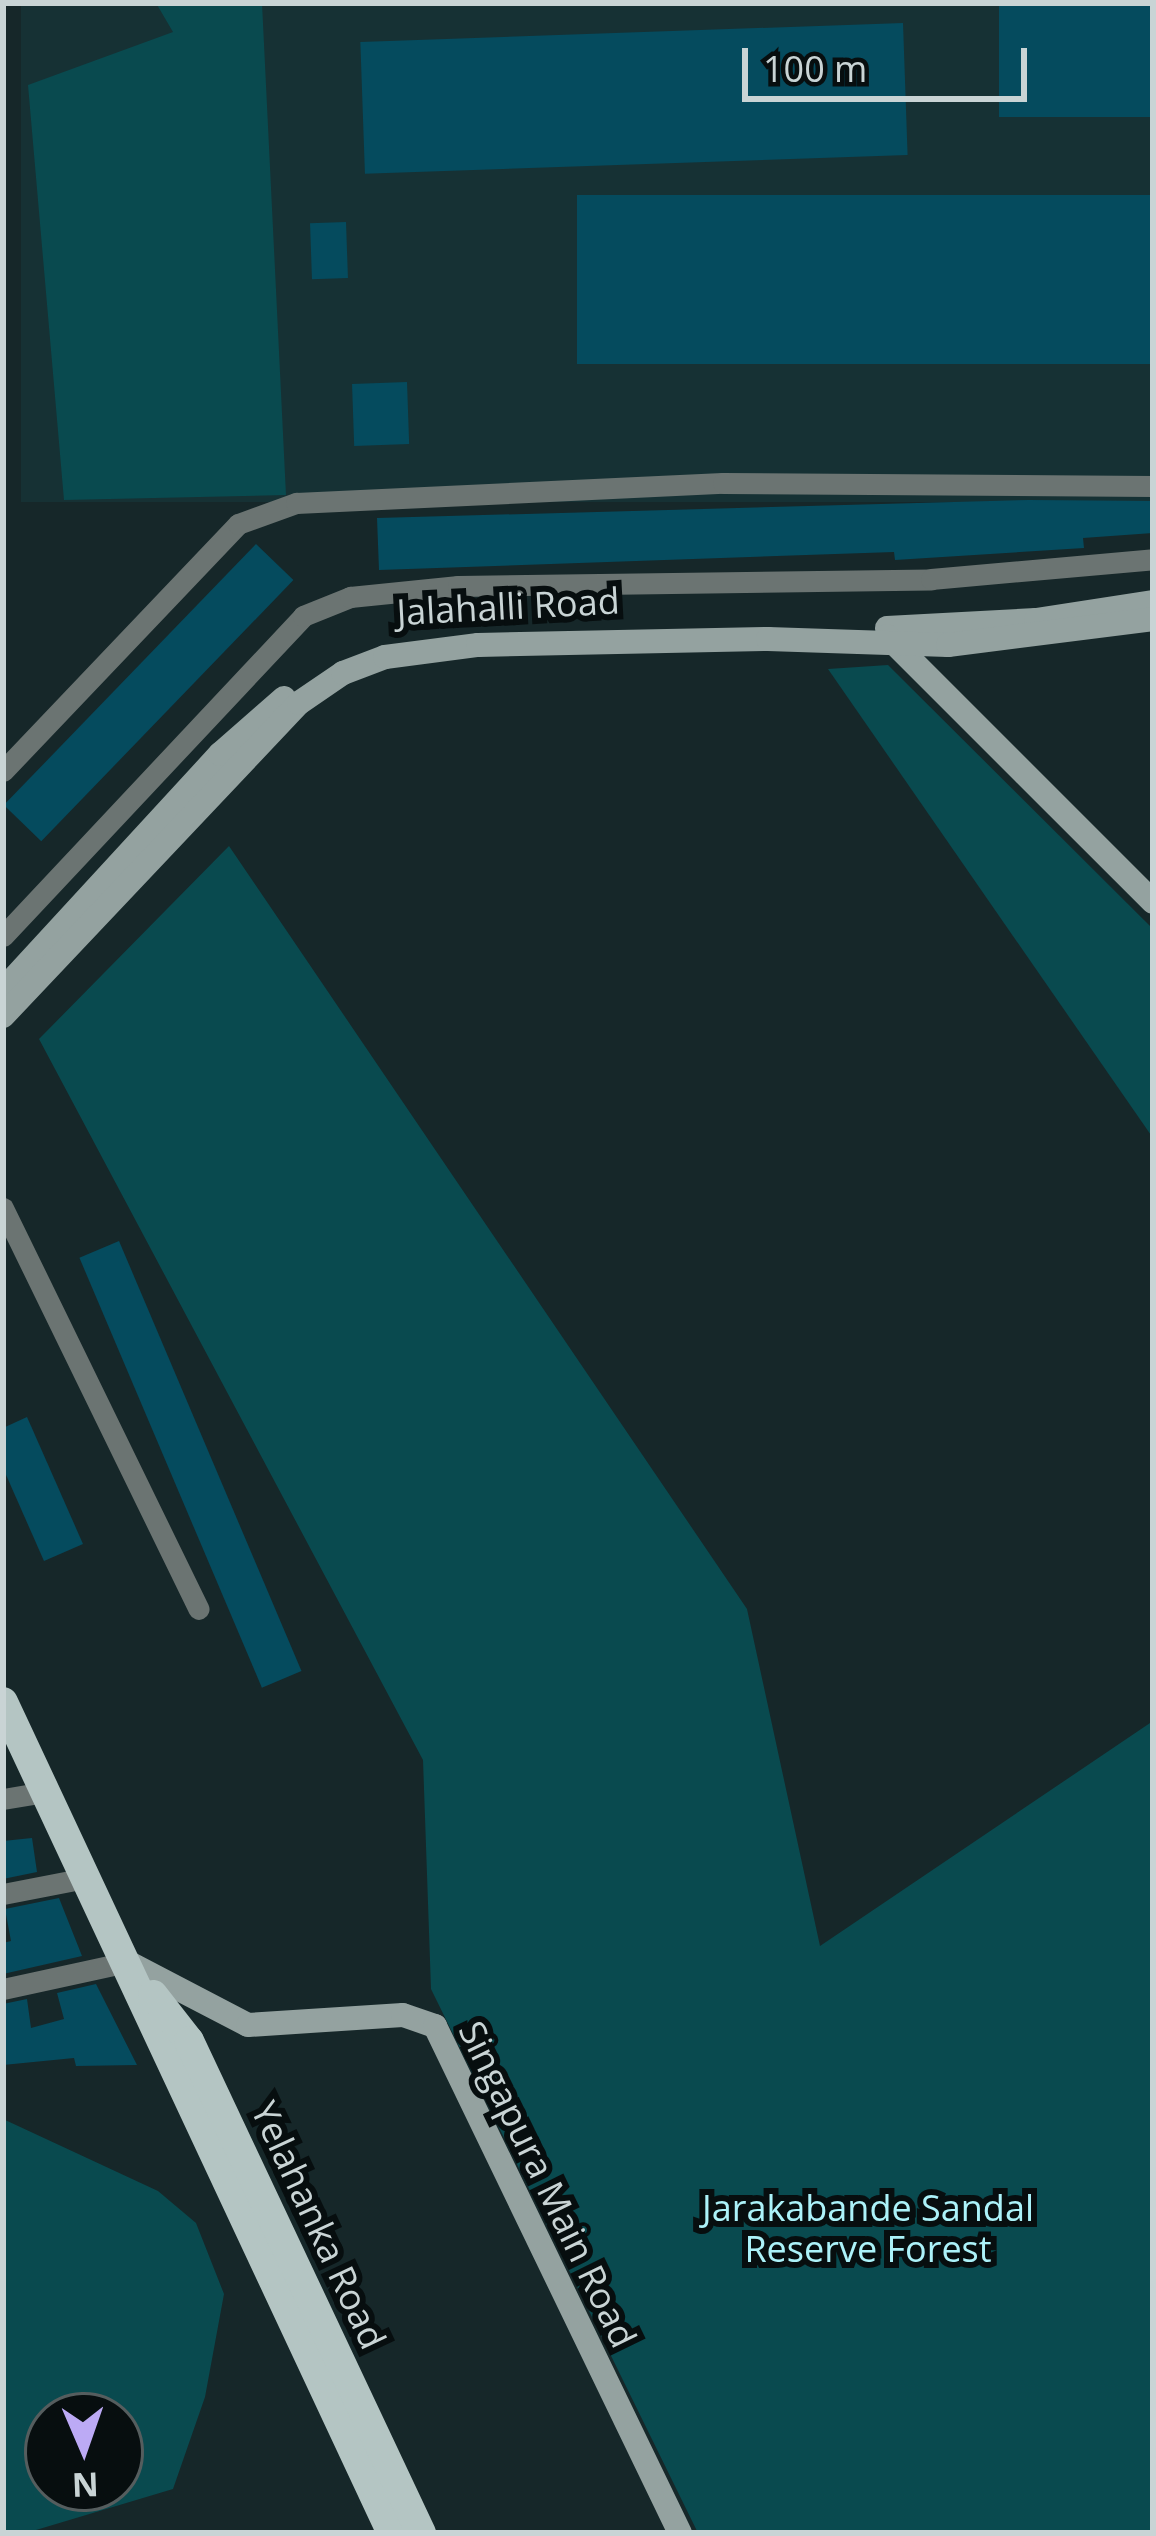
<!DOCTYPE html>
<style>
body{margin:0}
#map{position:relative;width:1156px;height:2536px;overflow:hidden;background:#162729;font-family:"Open Sans",sans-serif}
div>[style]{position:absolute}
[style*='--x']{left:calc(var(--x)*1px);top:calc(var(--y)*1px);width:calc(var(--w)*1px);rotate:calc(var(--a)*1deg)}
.built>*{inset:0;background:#163134;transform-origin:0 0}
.green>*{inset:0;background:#094a4f}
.building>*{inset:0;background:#054b5e;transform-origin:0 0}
.street>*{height:21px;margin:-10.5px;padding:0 10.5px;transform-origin:10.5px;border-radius:10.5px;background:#6b7472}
.secondary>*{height:24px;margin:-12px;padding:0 12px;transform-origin:12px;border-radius:12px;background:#94a2a0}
.primary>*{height:30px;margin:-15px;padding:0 15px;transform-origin:15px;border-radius:15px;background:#b4c5c3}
span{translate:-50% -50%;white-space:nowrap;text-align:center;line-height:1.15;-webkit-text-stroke:12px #070e0f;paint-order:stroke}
.street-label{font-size:36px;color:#c9d4d5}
.park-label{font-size:36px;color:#acf2f9}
.frame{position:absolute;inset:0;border:6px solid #c9d4d5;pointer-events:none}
.north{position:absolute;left:24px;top:2392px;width:120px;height:120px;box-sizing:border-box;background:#070e0f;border:3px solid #555d5e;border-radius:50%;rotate:178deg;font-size:33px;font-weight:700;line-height:48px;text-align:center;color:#c9d4d5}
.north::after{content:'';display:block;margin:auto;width:42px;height:54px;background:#bcaaf5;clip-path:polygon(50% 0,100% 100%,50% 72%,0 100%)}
.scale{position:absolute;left:742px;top:48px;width:285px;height:54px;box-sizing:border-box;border:6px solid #c9d4d5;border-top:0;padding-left:15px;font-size:36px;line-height:42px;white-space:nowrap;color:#c9d4d5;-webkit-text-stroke:9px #070e0f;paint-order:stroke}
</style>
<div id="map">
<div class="built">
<div style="left:21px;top:3px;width:1132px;height:499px"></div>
</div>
<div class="green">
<div style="clip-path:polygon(156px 3px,262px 3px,286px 495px,64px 500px,28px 85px,173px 32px)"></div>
<div style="clip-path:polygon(888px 665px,1153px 929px,1153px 1138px,828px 669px)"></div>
<div style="clip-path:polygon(229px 846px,747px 1609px,820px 1946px,1153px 1721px,1153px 2533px,698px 2533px,431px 1989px,423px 1760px,39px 1039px)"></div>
<div style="clip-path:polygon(evenodd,3px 2119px,158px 2191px,196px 2223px,224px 2294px,205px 2397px,173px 2489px,26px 2533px,3px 2533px,3px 2119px,48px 2416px,120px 2416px,120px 2488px,48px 2488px,48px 2416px)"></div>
</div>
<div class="building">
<div style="left:999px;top:3px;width:154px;height:114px"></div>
<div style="left:903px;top:23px;width:132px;height:543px;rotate:88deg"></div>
<div style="left:1153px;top:195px;width:169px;height:576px;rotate:90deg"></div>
<div style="left:346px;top:222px;width:56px;height:36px;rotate:88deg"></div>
<div style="left:407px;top:382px;width:62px;height:55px;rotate:88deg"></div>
<div style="clip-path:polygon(1029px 500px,1153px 501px,1153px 533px,1083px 538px,1084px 548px,895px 560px,894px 552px,379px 570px,377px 518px)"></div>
<div style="left:256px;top:544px;width:52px;height:363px;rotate:44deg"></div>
<div style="left:119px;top:1241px;width:467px;height:43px;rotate:67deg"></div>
<div style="clip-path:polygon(27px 1417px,83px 1544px,44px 1561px,3px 1468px,3px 1428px)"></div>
<div style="clip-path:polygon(32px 1838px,37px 1872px,3px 1879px,3px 1841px)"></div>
<div style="clip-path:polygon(59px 1898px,82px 1956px,3px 1974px,3px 1943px,11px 1941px,5px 1909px)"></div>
<div style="clip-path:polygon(96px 1984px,137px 2065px,76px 2066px,74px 2058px,3px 2065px,3px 2004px,27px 1999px,31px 2028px,64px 2019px,57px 1993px)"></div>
</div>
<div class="street">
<div style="--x:3;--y:771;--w:341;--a:-46.4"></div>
<div style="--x:238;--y:524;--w:62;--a:-19.9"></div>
<div style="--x:296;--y:503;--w:427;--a:-2.7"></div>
<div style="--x:723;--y:483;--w:430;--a:0.4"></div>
<div style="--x:3;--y:936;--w:439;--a:-46.8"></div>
<div style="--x:303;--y:616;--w:51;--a:-22"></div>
<div style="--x:350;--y:597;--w:109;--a:-5.8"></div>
<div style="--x:458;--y:586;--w:473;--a:-0.8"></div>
<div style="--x:931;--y:579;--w:223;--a:-5.1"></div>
<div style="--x:3;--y:1208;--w:446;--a:64"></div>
<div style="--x:3;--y:1799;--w:43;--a:-9.5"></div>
<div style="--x:3;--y:1894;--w:84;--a:-11"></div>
<div style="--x:3;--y:1989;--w:127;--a:-12.3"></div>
</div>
<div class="secondary">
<div style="--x:887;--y:628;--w:149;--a:-3.1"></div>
<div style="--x:1036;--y:620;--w:118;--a:-8.7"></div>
<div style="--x:887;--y:636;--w:376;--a:45"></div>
<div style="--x:3;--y:990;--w:321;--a:-47.4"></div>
<div style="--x:220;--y:754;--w:85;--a:-41.2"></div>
<div style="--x:3;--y:1016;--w:431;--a:-46.6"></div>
<div style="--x:299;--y:703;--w:53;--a:-34.3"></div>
<div style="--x:343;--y:673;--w:45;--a:-20.9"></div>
<div style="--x:385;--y:657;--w:94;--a:-7.4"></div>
<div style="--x:478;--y:645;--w:290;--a:-1.2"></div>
<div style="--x:768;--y:639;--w:180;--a:1.9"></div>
<div style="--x:948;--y:645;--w:207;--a:-7.2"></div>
<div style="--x:127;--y:1962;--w:136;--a:27.5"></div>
<div style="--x:248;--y:2025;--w:155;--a:-3.7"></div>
<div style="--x:403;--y:2015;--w:34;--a:19"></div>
<div style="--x:435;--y:2026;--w:563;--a:64.21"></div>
</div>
<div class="primary">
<div style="--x:3;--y:1702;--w:918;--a:64.92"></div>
<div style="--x:153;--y:1995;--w:58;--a:52"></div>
<div style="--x:189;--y:2041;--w:544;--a:64.75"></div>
</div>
<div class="street-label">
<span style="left:508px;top:606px;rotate:-3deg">Jalahalli Road</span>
<span style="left:548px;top:2184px;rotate:64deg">Singapura Main Road</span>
<span style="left:319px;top:2225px;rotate:65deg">Yelahanka Road</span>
</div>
<div class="park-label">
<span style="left:868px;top:2228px">Jarakabande Sandal<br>Reserve Forest</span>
</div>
<div class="frame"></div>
<div class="north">N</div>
<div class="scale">100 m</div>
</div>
